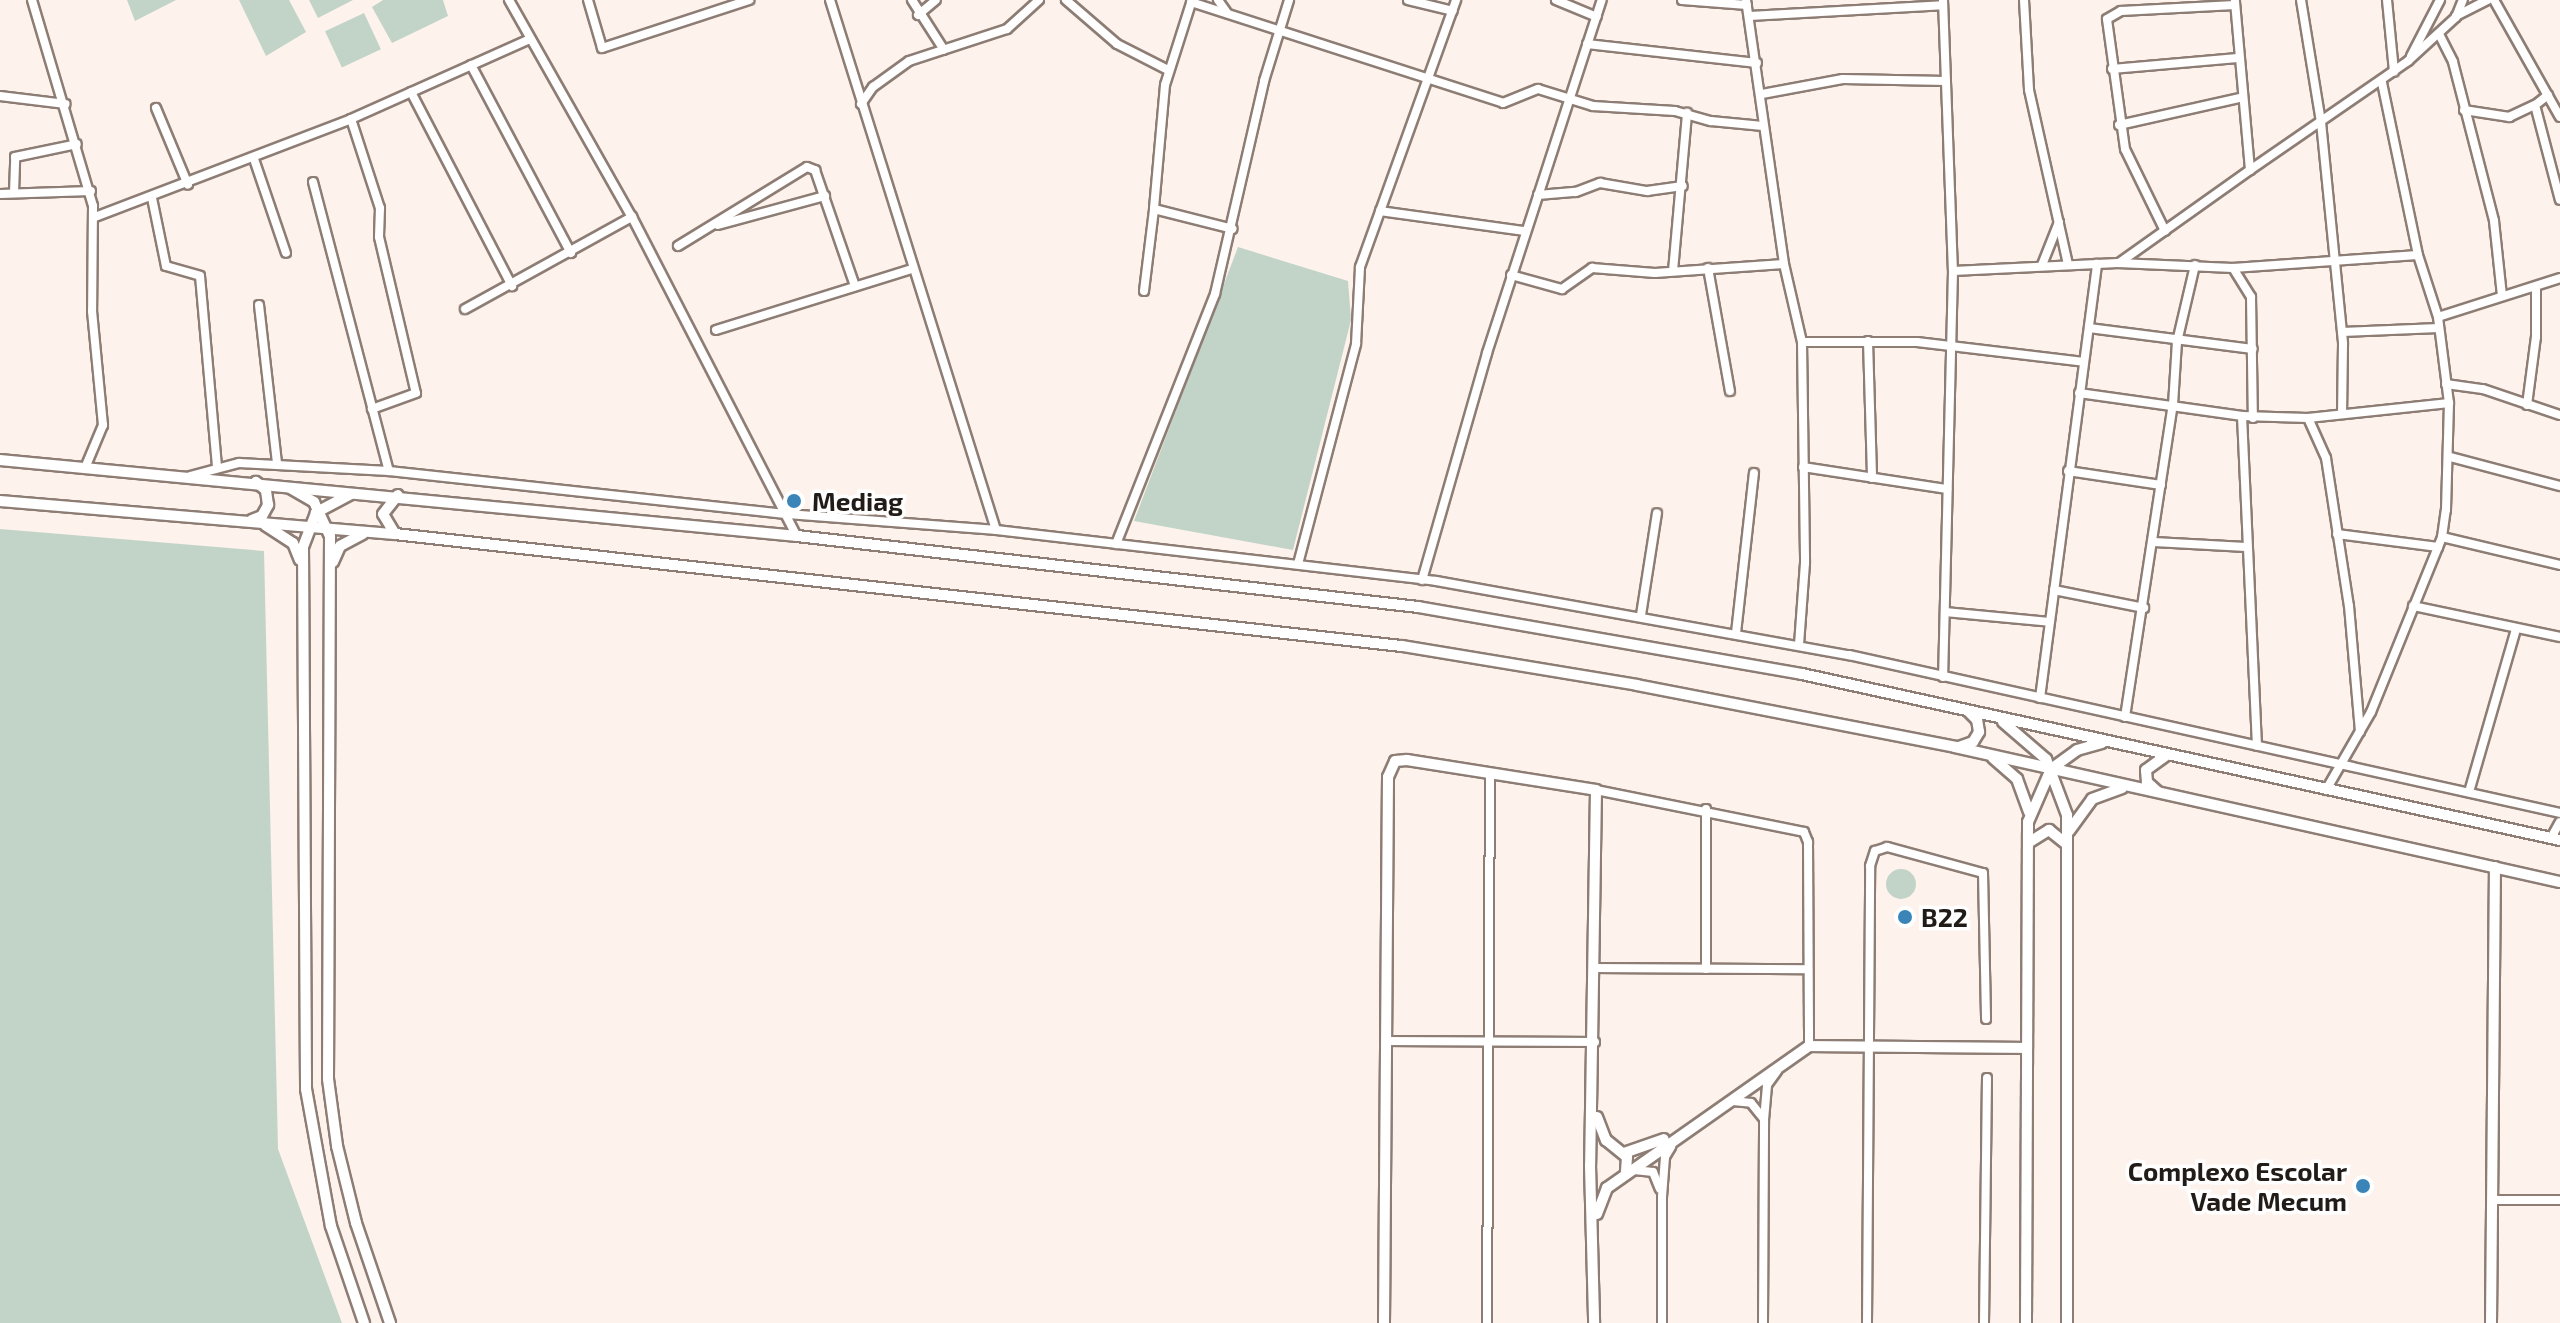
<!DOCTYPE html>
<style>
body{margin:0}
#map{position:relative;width:2560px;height:1323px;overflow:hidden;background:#fdf2ec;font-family:"Exo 2",sans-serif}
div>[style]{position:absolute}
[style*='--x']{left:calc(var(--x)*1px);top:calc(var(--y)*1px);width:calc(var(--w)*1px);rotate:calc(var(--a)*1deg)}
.green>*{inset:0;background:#c2d4c8;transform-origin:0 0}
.round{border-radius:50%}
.roads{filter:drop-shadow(2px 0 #8d7d74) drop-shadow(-2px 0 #8d7d74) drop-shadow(0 2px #8d7d74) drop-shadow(0 -2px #8d7d74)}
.minor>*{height:8px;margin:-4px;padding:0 4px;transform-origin:4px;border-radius:4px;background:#fff}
.tertiary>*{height:10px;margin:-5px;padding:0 5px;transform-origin:5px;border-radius:5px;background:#fff}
.dots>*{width:22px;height:22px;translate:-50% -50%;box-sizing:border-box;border:4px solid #fff;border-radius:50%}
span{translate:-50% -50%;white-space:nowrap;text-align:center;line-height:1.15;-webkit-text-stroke:7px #fff;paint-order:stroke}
.poi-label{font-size:26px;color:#221c18;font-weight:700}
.left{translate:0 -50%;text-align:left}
.right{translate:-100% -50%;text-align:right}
</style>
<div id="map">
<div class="green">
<div style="clip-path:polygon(127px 0,176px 0,135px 21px)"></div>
<div style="clip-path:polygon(239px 0,289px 0,306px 32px,266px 56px)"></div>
<div style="clip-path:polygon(309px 0,353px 0,318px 18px)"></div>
<div style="clip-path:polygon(383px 0,443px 0,448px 16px,392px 43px,372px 7px)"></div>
<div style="left:364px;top:13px;width:40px;height:43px;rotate:65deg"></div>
<div style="clip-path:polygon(1238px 247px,1348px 281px,1351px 320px,1293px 550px,1134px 521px)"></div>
<div style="clip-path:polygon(0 529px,264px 551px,278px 1149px,342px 1323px,0 1323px)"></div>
<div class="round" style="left:1886px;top:869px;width:30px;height:30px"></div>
</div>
<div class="roads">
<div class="minor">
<div style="--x:32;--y:0;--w:215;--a:73.5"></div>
<div style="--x:93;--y:206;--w:105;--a:90.5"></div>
<div style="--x:92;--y:311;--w:115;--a:84.5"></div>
<div style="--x:103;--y:425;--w:47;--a:112.7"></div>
<div style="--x:509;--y:0;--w:249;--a:60.5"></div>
<div style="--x:632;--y:217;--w:359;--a:62.7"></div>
<div style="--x:588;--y:0;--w:50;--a:73.7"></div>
<div style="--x:602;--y:48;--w:155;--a:-18.1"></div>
<div style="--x:830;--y:0;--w:555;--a:72.61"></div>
<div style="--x:912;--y:0;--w:59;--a:57.4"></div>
<div style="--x:1066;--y:0;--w:67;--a:40.8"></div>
<div style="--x:1117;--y:44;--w:57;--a:27"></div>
<div style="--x:1192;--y:0;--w:89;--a:107.6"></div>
<div style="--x:1165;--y:85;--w:124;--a:95.1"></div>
<div style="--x:1154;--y:209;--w:81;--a:14.2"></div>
<div style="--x:1218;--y:0;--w:16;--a:55"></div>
<div style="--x:1408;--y:0;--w:46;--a:13.7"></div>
<div style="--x:1556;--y:0;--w:44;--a:22.5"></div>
<div style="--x:1682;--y:0;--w:65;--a:4.4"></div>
<div style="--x:1746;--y:0;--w:267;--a:81.8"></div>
<div style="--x:1784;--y:264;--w:80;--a:77"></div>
<div style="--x:1802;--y:342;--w:221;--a:89.2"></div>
<div style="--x:1805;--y:563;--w:82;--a:94.2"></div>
<div style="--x:1943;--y:0;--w:271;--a:87.9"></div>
<div style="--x:1953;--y:271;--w:406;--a:91.4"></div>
<div style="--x:2024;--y:0;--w:90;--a:86.8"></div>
<div style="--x:2029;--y:90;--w:178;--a:77.4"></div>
<div style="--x:2301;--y:0;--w:124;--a:80.7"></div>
<div style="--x:2321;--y:122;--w:223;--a:84.3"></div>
<div style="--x:2343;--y:344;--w:69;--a:90.8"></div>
<div style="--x:2387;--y:0;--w:72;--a:84.4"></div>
<div style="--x:2494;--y:0;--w:134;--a:60.6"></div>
<div style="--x:1191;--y:2;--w:328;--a:17.9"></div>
<div style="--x:1503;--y:103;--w:38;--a:-22"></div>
<div style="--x:1538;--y:89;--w:58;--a:17.2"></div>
<div style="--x:1593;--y:106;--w:82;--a:3.5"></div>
<div style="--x:1675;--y:111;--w:37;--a:16"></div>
<div style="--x:1711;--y:121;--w:52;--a:5.5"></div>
<div style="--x:918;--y:15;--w:23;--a:-40"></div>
<div style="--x:1749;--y:16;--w:194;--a:-3.2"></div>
<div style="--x:2456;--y:16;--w:36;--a:-27"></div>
<div style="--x:2439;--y:34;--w:31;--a:63"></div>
<div style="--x:2453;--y:62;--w:164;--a:75.5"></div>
<div style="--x:2494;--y:221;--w:75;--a:83.9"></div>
<div style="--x:1587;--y:44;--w:171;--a:6.4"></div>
<div style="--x:2411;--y:56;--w:63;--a:-62.6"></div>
<div style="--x:471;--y:65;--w:213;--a:62"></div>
<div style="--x:2112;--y:69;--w:126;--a:-5"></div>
<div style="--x:411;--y:92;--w:219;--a:62.5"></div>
<div style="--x:1762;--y:94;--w:82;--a:-10.5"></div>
<div style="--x:1843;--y:79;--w:103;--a:1.1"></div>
<div style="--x:2548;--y:95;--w:16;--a:142"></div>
<div style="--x:2535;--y:105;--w:98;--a:75.3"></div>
<div style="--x:0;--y:96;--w:66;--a:6.9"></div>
<div style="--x:861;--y:104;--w:21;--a:-55"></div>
<div style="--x:873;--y:87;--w:44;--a:-35.8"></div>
<div style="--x:909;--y:61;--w:103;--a:-18.1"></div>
<div style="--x:1007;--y:29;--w:43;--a:-42.2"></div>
<div style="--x:156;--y:108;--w:83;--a:67.4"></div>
<div style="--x:2464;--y:110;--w:46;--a:8.8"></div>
<div style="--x:2509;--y:117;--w:29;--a:-25"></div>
<div style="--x:351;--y:119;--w:94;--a:72"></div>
<div style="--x:380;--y:208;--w:29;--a:92"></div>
<div style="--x:379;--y:237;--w:160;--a:76.7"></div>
<div style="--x:416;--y:393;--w:47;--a:160"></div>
<div style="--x:2119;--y:125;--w:124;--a:-12.6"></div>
<div style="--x:254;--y:159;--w:99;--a:71.2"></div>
<div style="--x:2250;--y:170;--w:192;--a:-34.6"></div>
<div style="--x:2408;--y:61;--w:65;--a:-42.5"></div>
<div style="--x:2456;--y:17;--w:18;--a:-68"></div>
<div style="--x:313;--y:182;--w:299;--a:75.3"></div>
<div style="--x:14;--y:193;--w:36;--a:-88"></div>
<div style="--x:15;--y:157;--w:63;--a:-11.8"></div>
<div style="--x:0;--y:194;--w:91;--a:-1.9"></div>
<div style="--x:1538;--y:195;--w:38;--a:-5"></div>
<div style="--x:1576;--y:192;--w:26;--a:-21"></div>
<div style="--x:1600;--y:183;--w:48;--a:9.7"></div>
<div style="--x:1647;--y:191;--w:36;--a:-8"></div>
<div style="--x:152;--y:198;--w:69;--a:78.4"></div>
<div style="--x:166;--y:266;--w:35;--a:16"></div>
<div style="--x:200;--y:276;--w:190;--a:84.9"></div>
<div style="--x:1380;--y:211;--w:146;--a:7.9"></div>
<div style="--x:95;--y:217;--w:274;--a:-20.9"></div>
<div style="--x:351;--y:119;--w:196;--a:-24.1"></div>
<div style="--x:718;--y:225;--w:111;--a:-15.2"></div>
<div style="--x:2165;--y:231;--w:91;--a:-116"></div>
<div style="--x:2125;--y:149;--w:131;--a:-97.9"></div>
<div style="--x:2107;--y:19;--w:16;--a:-30"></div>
<div style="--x:2121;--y:11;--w:114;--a:-3"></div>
<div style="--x:678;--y:246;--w:151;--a:-31.5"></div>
<div style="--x:807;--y:167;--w:9;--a:21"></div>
<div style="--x:815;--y:170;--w:123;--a:71"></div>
<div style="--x:2119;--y:263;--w:161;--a:-35.4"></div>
<div style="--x:2250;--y:170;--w:170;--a:-95.1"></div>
<div style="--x:2042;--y:265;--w:46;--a:-68.4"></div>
<div style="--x:1708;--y:268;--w:125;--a:79.9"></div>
<div style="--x:2233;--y:268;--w:34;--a:58"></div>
<div style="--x:2251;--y:297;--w:121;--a:89.1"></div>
<div style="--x:1673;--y:271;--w:159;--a:-84.9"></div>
<div style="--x:1953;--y:271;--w:165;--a:-2.8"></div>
<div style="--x:2118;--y:263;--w:115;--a:2.5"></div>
<div style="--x:2233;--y:268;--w:185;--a:-4"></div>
<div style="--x:1511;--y:275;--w:53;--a:15.4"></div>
<div style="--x:1562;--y:289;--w:37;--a:-35"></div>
<div style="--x:1592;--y:268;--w:63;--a:4.5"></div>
<div style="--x:1655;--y:273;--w:129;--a:-4"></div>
<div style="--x:1144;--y:291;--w:83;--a:-83"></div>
<div style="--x:259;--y:305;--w:160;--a:83.5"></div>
<div style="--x:465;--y:309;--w:191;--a:-28.9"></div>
<div style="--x:2438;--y:317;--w:128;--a:-17.7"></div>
<div style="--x:2089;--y:328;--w:165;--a:7.3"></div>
<div style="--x:716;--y:330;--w:205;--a:-17.3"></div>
<div style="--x:2342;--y:332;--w:97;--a:-2.4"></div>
<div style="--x:1868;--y:341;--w:137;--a:88.3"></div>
<div style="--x:1802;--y:342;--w:115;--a:0"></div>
<div style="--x:1917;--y:342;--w:168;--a:6.8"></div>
<div style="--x:2446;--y:384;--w:37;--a:8"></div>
<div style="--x:2483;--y:389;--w:81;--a:18.7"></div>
<div style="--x:2079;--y:393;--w:165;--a:8"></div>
<div style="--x:2242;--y:416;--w:330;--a:87.4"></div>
<div style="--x:2527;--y:405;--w:69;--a:-82.5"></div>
<div style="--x:2536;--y:337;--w:48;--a:-90"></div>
<div style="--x:2242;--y:416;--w:66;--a:1.7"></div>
<div style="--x:2308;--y:418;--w:142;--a:-6.1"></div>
<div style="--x:2308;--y:418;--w:44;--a:65.8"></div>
<div style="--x:2326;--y:458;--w:150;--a:81.2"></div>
<div style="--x:2349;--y:606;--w:126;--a:85"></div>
<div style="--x:2450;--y:457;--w:114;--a:14.8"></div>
<div style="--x:1803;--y:467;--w:146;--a:8.7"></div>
<div style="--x:2068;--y:471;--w:94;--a:8.6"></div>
<div style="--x:190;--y:476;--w:51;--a:-14.9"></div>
<div style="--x:239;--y:463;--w:150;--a:3.1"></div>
<div style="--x:389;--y:471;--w:401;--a:6.2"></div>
<div style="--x:788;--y:514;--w:209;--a:4.4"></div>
<div style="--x:996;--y:530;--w:443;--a:6.6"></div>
<div style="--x:1436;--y:581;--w:420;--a:10.2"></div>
<div style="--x:1849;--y:655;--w:728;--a:12.53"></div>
<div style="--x:2337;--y:534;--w:102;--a:7.3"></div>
<div style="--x:2442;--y:537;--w:121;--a:13.3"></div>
<div style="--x:2154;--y:542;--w:92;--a:3.1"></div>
<div style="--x:1116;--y:544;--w:269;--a:-68.4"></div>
<div style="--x:1215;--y:294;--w:219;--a:-77"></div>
<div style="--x:1264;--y:81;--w:85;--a:-72.8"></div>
<div style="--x:1298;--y:564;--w:228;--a:-75.2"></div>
<div style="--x:1356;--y:344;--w:77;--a:-87"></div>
<div style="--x:1360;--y:267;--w:284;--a:-70.2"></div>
<div style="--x:1422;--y:580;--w:236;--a:-74"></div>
<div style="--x:1487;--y:353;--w:371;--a:-72"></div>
<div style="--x:2054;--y:590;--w:92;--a:11.3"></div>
<div style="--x:2413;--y:606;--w:150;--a:11.9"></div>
<div style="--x:1945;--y:612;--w:105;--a:5.4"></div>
<div style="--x:1641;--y:615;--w:103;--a:-81.1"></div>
<div style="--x:1736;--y:633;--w:161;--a:-83.6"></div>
<div style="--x:2040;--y:698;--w:438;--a:-82.5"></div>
<div style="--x:2125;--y:717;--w:316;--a:-81.3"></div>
<div style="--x:2173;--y:405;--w:63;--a:-86.4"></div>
<div style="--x:2177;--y:342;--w:79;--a:-76.8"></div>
<div style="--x:1596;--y:790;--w:212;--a:11.4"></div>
<div style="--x:1804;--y:832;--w:11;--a:68"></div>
<div style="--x:1808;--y:842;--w:204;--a:89.7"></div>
<div style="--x:2326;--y:790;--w:90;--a:-60"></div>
<div style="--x:2371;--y:712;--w:189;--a:-67.9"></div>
<div style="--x:2442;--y:537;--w:27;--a:-82"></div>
<div style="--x:2446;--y:510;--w:107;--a:-88.4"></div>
<div style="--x:2449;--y:403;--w:87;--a:-97.3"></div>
<div style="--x:2438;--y:317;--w:65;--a:-107.9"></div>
<div style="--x:2418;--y:255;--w:177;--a:-101.8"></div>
<div style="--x:2469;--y:792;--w:170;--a:-73.9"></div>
<div style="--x:2551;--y:838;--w:18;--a:-61"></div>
<div style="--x:1596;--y:968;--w:211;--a:0.3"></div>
<div style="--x:1706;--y:969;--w:160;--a:-90"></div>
<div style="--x:1387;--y:1041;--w:208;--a:0.3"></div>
<div style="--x:1733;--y:1101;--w:18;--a:6"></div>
<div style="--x:1751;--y:1103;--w:19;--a:51"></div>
<div style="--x:1634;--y:1170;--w:19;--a:6"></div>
<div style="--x:1653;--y:1172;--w:18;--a:68"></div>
<div style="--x:2492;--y:1200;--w:68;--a:0"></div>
<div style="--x:1487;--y:1323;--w:550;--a:-89.69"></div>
<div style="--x:1662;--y:1323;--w:126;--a:-90"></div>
<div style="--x:1662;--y:1197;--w:40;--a:-85.7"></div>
<div style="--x:1665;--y:1157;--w:12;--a:-59"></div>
<div style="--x:1763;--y:1323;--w:203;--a:-89.7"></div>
<div style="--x:1764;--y:1120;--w:35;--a:-85"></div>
<div style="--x:1767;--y:1085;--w:17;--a:-54"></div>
<div style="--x:1867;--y:1323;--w:457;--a:-89.6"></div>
<div style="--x:1870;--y:866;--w:16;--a:-72"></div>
<div style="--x:1875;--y:851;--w:13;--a:-18"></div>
<div style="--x:1887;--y:847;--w:99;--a:15.2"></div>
<div style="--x:1983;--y:873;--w:146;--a:88.8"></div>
<div style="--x:1984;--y:1323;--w:245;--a:-89.3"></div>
</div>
<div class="tertiary">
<div style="--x:0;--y:460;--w:801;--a:5.45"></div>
<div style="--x:797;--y:536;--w:625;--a:6.52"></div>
<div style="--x:1418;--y:607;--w:390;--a:9.9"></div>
<div style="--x:1802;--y:674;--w:776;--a:12.35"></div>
<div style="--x:290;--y:488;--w:28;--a:30"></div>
<div style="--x:314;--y:502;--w:38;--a:65"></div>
<div style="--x:330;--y:536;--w:543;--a:90.21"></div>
<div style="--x:328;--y:1079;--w:68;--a:82.3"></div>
<div style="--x:337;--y:1146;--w:79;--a:76.1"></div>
<div style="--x:356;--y:1223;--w:106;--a:71.2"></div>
<div style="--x:351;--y:494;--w:40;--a:152"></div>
<div style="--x:316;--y:513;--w:36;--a:111"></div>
<div style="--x:303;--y:547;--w:542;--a:89.68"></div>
<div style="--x:306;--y:1089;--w:139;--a:79.7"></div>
<div style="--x:331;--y:1226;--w:102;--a:71.2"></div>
<div style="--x:0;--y:501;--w:396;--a:4.8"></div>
<div style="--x:395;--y:534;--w:1013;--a:6.35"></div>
<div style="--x:1402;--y:646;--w:238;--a:9.4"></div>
<div style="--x:1637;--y:685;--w:324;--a:11"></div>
<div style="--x:1955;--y:747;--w:620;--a:12.58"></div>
<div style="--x:252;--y:520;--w:11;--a:-22"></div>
<div style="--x:262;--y:516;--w:13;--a:-61"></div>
<div style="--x:268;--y:505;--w:15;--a:-98"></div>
<div style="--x:266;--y:490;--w:13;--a:-141"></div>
<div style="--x:265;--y:525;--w:33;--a:33"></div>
<div style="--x:293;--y:543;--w:18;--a:68"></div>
<div style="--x:395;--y:534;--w:23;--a:-121"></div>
<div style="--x:383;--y:514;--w:24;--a:-52"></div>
<div style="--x:333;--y:562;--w:17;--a:-66"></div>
<div style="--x:340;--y:546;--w:26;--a:-28"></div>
<div style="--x:2003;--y:722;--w:57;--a:40.7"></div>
<div style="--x:2046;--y:759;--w:60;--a:69.4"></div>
<div style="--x:2067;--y:815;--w:508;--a:90"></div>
<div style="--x:1959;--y:747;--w:15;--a:-20"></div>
<div style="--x:1973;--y:742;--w:12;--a:-59"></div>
<div style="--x:1979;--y:732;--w:12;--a:-99"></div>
<div style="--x:1977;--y:720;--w:13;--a:-135"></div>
<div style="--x:1993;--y:758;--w:32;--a:41"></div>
<div style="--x:2017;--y:779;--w:35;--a:70"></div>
<div style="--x:2158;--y:792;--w:15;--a:-138"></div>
<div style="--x:2147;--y:782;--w:12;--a:-95"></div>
<div style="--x:2146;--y:770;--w:24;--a:-36"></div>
<div style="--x:2069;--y:831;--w:39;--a:-54"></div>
<div style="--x:2092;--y:799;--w:32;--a:-20"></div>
<div style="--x:2028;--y:843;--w:25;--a:-32"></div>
<div style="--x:2049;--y:830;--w:21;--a:39"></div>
<div style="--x:1597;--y:1117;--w:25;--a:69"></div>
<div style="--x:1606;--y:1140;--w:27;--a:39"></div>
<div style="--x:1627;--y:1157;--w:16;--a:94"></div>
<div style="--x:1624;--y:1153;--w:42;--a:-19.3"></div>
<div style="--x:1597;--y:1214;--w:28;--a:-69"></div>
<div style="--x:1607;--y:1188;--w:247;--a:-35.1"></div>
<div style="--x:1809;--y:1046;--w:218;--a:0.5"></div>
<div style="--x:1384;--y:1323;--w:546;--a:-89.58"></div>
<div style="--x:1388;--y:777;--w:17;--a:-66"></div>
<div style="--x:1395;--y:761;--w:12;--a:-5"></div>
<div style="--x:1407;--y:760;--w:191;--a:9"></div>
<div style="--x:1596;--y:790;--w:375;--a:90.9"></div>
<div style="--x:1590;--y:1165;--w:158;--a:88.5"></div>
<div style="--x:2026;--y:1323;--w:501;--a:-89.77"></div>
<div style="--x:2028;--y:822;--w:58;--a:-66.5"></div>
<div style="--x:2051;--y:769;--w:32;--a:-36"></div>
<div style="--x:2077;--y:750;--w:26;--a:-16"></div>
<div style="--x:2491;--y:1323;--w:456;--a:-89.5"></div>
</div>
</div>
<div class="dots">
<div style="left:794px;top:501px;background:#3a84b8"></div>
<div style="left:1905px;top:917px;background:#3a84b8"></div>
<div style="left:2363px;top:1186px;background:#3a84b8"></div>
</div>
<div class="poi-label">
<span class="left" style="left:812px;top:501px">Mediag</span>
<span class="left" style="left:1921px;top:917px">B22</span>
<span class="right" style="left:2347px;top:1186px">Complexo Escolar<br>Vade Mecum</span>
</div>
</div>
